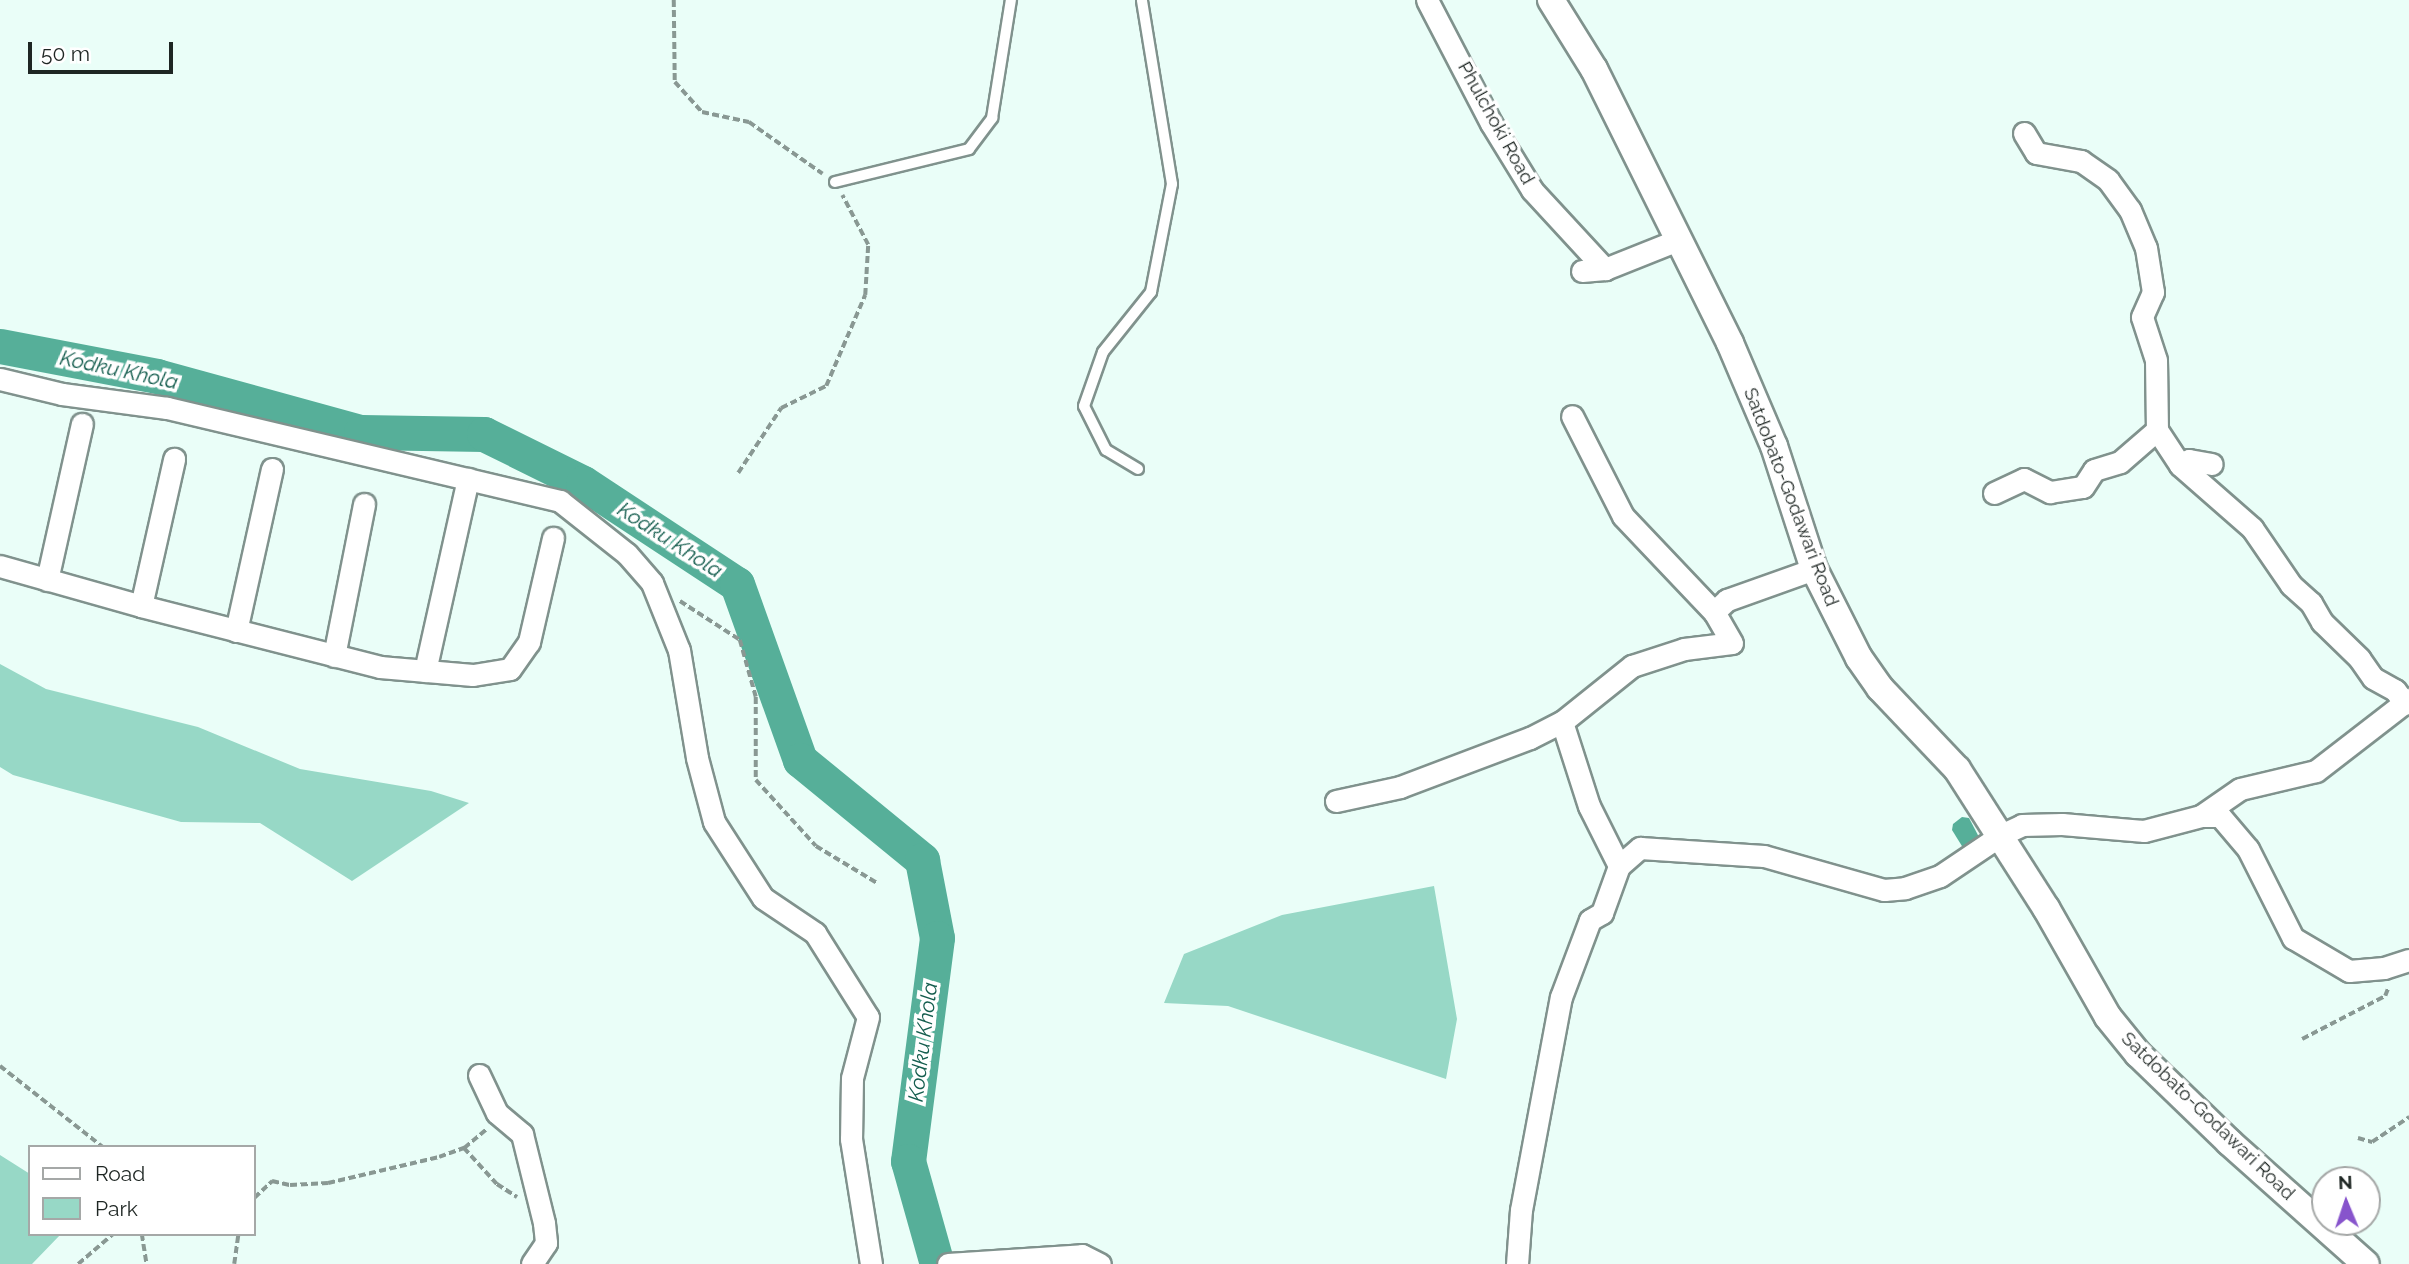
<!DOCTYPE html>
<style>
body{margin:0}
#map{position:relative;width:2409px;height:1264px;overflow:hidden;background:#eafef8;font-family:Raleway,sans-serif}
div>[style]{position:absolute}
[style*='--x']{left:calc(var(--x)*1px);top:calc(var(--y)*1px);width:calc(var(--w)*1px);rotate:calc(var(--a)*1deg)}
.green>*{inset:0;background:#97d8c6}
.water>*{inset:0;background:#56af99}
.river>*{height:35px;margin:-17.5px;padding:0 17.5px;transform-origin:17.5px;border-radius:17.5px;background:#56af99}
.path>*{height:3.5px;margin-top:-1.75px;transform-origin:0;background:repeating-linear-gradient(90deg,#899893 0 7px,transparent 0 10.5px)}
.roads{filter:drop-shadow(2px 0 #80928d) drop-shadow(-2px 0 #80928d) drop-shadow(0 2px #80928d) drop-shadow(0 -2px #80928d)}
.service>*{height:10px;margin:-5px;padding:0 5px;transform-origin:5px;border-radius:5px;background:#fff}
.minor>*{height:21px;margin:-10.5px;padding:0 10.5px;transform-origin:10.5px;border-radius:10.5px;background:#fff}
.tertiary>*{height:26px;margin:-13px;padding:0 13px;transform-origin:13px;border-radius:13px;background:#fff}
span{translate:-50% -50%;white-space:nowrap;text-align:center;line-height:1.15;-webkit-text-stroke:7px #fff;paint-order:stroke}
.street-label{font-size:19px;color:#1e2623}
.water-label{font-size:21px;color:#145d4e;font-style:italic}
.legend{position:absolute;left:28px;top:1145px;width:228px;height:91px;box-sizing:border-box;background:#fff;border:2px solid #a5a8a7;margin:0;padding:9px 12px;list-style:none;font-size:21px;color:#1e2623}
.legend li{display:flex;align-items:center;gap:14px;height:35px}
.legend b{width:35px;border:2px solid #a5a8a7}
.north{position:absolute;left:2311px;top:1166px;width:70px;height:70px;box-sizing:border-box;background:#fff;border:2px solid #a5a8a7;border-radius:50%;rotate:358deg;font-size:19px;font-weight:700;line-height:28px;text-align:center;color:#1e2623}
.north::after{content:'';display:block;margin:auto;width:24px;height:32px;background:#8754cc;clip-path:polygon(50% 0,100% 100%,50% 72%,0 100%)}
.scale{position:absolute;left:28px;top:42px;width:145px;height:32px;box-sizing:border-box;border:4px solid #1e2623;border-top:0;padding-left:9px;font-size:21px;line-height:24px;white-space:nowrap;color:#1e2623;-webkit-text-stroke:5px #fff;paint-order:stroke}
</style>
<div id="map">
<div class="green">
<div style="clip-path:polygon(0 664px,46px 689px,198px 727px,300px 769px,431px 791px,469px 803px,352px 881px,260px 823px,181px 822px,13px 775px,0 767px)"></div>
<div style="clip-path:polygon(1434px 886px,1457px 1019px,1446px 1079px,1228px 1006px,1164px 1003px,1184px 954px,1282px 915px)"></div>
<div style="clip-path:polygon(0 1155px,30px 1174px,30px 1234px,61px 1234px,32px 1264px,0 1264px)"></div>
</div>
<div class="water">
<div style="clip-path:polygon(1962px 817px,1969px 818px,1980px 839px,1965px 851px,1952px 830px,1953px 824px)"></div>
</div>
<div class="river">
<div style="--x:0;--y:346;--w:160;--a:10.8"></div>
<div style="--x:157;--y:376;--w:212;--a:15.4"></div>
<div style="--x:361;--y:432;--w:123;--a:0.9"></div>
<div style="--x:484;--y:434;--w:110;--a:26.3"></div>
<div style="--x:583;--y:483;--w:184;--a:33.3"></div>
<div style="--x:737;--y:584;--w:187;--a:70.3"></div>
<div style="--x:800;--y:760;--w:158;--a:39.3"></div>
<div style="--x:922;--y:860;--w:79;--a:79.1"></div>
<div style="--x:937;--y:938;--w:225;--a:97.4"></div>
<div style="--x:908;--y:1161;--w:107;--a:74.3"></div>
</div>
<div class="path">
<div style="--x:674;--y:0;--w:82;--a:89.3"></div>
<div style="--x:675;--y:82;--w:40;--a:48"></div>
<div style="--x:702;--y:112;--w:48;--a:12"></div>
<div style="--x:749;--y:122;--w:90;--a:35.1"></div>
<div style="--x:738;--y:473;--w:78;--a:-56.5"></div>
<div style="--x:781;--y:408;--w:50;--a:-26.1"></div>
<div style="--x:826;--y:386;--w:99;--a:-66.8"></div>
<div style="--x:865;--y:295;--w:50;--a:-86.6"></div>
<div style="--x:868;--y:245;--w:56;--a:-117.5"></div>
<div style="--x:680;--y:601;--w:72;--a:33"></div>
<div style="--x:740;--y:640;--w:59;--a:74.3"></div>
<div style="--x:756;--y:697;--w:83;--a:90"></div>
<div style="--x:756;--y:780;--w:89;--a:47.7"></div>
<div style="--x:816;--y:846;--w:71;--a:31.2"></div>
<div style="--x:2302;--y:1039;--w:93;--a:-27.4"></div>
<div style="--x:2385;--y:996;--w:9;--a:-69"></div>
<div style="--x:0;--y:1066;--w:131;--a:38.2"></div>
<div style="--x:2358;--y:1138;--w:15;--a:16"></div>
<div style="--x:2372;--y:1142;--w:45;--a:-34"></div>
<div style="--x:464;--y:1148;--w:30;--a:-40"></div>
<div style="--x:254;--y:1198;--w:25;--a:-43"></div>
<div style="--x:272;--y:1181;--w:18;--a:13"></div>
<div style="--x:290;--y:1185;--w:38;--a:-3"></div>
<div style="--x:328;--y:1183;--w:114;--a:-13.2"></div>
<div style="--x:439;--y:1157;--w:27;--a:-20"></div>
<div style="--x:464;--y:1148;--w:49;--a:47.5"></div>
<div style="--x:497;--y:1184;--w:24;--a:33"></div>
<div style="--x:142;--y:1234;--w:30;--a:81"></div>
<div style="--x:78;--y:1264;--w:46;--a:-40.6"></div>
<div style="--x:234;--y:1264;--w:30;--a:-82"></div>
</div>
<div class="roads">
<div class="service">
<div style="--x:835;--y:182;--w:138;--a:-13.8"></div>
<div style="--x:969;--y:149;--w:39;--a:-53"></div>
<div style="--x:992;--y:118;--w:120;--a:-80.9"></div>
<div style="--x:1138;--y:469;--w:37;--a:-149"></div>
<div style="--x:1106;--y:450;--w:49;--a:-116.6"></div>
<div style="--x:1084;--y:406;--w:57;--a:-70.6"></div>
<div style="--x:1103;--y:352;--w:77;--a:-51.3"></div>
<div style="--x:1151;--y:292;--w:110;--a:-79"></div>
<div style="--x:1172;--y:184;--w:186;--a:-99.3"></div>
</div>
<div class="minor">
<div style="--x:1427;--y:0;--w:139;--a:62.5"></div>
<div style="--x:1491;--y:123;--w:79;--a:58.5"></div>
<div style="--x:1532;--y:190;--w:108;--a:47.3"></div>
<div style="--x:2024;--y:133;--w:23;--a:59"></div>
<div style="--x:2036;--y:153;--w:46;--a:10.1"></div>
<div style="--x:2081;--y:161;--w:33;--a:35"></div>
<div style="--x:2108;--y:180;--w:37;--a:54"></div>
<div style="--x:2130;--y:210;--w:41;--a:67.2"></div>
<div style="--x:2146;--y:248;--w:45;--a:81"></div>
<div style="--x:2153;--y:292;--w:27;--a:114"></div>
<div style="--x:2142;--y:317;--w:45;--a:72"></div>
<div style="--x:2156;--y:360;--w:70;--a:89.2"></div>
<div style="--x:2157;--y:430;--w:42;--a:56.7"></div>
<div style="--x:2180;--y:465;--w:96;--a:41.2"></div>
<div style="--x:2252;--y:528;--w:69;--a:55.6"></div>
<div style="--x:2291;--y:585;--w:27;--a:42"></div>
<div style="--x:2311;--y:603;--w:22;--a:60"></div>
<div style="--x:2322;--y:622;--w:52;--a:44.2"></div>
<div style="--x:2359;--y:658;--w:24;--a:55"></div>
<div style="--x:2373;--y:678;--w:25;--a:29"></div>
<div style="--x:2395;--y:690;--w:17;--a:54"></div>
<div style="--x:1582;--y:271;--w:23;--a:-5"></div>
<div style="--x:1605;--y:269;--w:81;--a:-21.8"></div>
<div style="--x:0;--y:379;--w:64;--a:13.6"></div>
<div style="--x:62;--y:394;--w:106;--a:7.6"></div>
<div style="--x:167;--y:408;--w:404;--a:13.3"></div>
<div style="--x:560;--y:501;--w:85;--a:38.3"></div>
<div style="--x:627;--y:554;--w:38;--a:49"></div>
<div style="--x:652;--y:583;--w:72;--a:68.1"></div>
<div style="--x:679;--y:650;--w:109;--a:80.5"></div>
<div style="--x:697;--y:758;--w:66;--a:75.1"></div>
<div style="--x:714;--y:822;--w:90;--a:57.2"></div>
<div style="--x:763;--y:898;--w:63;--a:33.9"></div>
<div style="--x:815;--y:933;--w:99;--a:57.8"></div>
<div style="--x:868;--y:1017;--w:63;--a:104.7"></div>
<div style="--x:852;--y:1078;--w:61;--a:90.9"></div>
<div style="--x:851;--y:1139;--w:127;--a:80.9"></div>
<div style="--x:2180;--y:465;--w:10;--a:-29"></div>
<div style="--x:2189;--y:460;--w:23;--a:10"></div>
<div style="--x:1994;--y:493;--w:33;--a:-25"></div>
<div style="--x:2024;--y:479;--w:29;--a:27"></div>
<div style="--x:2050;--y:492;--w:33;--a:-9"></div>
<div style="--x:2083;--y:487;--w:20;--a:-57"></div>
<div style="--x:2094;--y:470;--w:27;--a:-17"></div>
<div style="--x:2120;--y:462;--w:49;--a:-40.9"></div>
<div style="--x:0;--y:566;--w:147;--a:15.8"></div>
<div style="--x:141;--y:606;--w:247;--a:14.3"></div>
<div style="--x:380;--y:667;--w:93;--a:4.9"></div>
<div style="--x:473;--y:675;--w:37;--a:-9"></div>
<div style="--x:510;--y:669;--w:33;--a:-55"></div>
<div style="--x:529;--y:642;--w:107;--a:-77"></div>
<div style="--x:47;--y:580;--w:160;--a:-77.4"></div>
<div style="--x:141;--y:606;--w:151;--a:-77.3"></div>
<div style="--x:1714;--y:612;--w:18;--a:-43"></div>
<div style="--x:1727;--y:600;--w:92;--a:-19.6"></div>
<div style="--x:236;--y:631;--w:166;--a:-77.5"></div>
<div style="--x:334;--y:656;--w:155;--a:-78.8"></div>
<div style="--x:425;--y:671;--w:197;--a:-77.4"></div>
<div style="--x:1562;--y:722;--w:88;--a:72.2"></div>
<div style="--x:1589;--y:806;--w:67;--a:63.4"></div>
<div style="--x:1336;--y:801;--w:66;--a:-12.3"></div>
<div style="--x:1400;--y:787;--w:139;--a:-20.7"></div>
<div style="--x:1530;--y:738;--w:36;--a:-27"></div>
<div style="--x:1562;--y:722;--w:90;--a:-38.7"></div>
<div style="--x:1632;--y:666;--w:55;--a:-18.1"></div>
<div style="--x:1684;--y:649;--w:48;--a:-7.1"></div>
<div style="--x:1732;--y:643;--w:36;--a:-120"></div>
<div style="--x:1714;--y:612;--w:132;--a:-133.5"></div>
<div style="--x:1623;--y:516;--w:112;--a:-117"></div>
<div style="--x:2201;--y:816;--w:19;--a:0"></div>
<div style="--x:2220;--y:816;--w:43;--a:49.7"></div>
<div style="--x:2248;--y:849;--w:100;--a:63.2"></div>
<div style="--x:2293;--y:938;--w:65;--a:30.5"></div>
<div style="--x:2349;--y:971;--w:35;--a:-5"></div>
<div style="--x:2384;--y:968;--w:26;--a:-18"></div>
<div style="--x:479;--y:1075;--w:42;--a:64.7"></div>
<div style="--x:497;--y:1113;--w:33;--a:40"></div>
<div style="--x:522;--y:1134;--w:92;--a:76.1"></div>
<div style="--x:544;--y:1223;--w:20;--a:84"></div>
<div style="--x:546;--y:1243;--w:25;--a:124"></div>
<div style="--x:948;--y:1264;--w:134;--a:-3.8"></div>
<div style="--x:1082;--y:1255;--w:20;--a:27"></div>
<div style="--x:1517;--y:1264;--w:54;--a:-85.8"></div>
<div style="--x:1521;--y:1210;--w:217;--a:-79.4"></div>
<div style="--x:1561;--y:997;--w:82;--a:-69.4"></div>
<div style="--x:1590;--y:920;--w:14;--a:-30"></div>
<div style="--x:1602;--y:913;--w:50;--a:-70.1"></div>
<div style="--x:1619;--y:866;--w:28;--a:-41"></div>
<div style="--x:1640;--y:848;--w:124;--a:3.7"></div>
<div style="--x:1764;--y:856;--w:125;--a:15.8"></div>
<div style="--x:1884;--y:890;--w:21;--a:-5"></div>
<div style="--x:1905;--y:888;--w:37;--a:-19"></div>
<div style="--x:1940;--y:876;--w:73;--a:-33.9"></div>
<div style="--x:2001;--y:835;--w:23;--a:-25"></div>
<div style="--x:2022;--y:825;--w:40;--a:-1.4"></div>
<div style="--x:2062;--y:824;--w:82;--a:4.9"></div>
<div style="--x:2144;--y:831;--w:59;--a:-14.7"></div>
<div style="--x:2201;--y:816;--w:47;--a:-34.7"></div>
<div style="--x:2240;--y:789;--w:78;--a:-13.3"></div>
<div style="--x:2316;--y:771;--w:118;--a:-37.7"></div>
</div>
<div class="tertiary">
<div style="--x:1551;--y:0;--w:81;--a:58.1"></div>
<div style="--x:1594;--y:69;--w:306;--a:63.6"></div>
<div style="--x:1730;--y:343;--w:112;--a:66.9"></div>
<div style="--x:1774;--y:446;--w:129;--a:72"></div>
<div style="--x:1814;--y:569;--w:100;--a:63.2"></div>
<div style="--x:1859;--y:658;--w:37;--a:55"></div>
<div style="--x:1880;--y:688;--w:112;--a:46.5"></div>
<div style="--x:1957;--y:769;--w:165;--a:57.4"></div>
<div style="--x:2046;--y:908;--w:125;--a:60.4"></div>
<div style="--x:2108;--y:1017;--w:48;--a:51"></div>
<div style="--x:2138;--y:1054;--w:127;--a:44"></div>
<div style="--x:2229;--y:1142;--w:183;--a:41.7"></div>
</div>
</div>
<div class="street-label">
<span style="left:1496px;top:123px;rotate:61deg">Phulchoki Road</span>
<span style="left:1791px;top:497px;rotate:69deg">Satdobato-Godawari Road</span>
<span style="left:2208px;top:1116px;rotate:44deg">Satdobato-Godawari Road</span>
</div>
<div class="water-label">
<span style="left:119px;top:370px;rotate:12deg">Kodku Khola</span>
<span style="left:670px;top:540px;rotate:33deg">Kodku Khola</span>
<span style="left:923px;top:1042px;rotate:-83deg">Kodku Khola</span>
</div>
<ul class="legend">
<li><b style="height:9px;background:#fff"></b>Road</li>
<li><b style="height:19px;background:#97d8c6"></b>Park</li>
</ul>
<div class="north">N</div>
<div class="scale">50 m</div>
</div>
